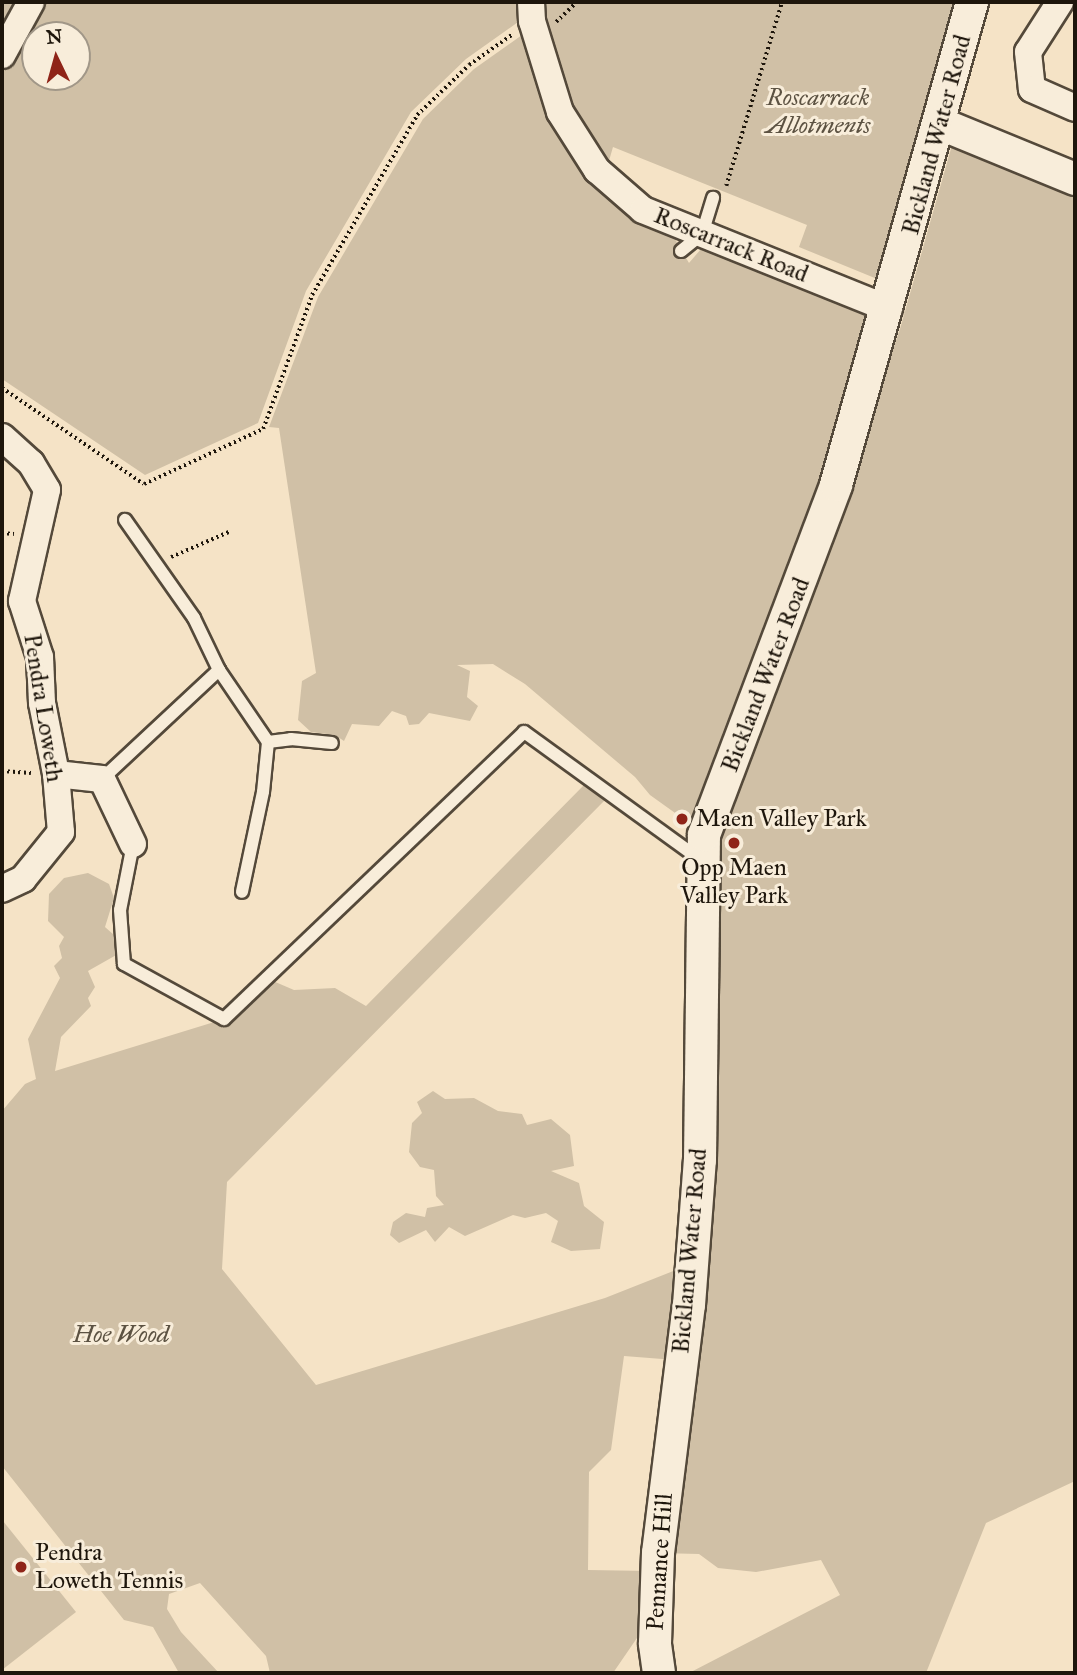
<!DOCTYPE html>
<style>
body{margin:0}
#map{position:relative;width:1077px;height:1675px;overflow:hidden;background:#f5e3c6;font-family:"IM FELL Great Primer",serif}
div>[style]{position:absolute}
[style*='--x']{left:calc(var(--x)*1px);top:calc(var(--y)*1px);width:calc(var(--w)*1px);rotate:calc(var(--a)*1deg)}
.green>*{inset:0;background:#d0c0a6}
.path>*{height:3.5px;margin-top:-1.75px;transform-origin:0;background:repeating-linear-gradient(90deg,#1e160c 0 2px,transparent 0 5.5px)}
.roads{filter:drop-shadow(2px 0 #54493a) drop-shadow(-2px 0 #54493a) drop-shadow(0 2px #54493a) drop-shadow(0 -2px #54493a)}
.service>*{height:12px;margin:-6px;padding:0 6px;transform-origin:6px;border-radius:6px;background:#f8edda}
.minor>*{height:26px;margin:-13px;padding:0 13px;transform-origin:13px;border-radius:13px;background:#f8edda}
.tertiary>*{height:32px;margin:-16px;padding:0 16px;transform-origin:16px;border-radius:16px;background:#f8edda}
.dots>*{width:19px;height:19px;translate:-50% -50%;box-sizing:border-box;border:4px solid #f8edda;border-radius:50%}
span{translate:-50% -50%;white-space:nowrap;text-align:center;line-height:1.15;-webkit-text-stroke:6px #f8edda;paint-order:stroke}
.park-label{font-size:24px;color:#5c5242;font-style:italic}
.street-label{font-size:24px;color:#1e160c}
.poi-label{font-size:24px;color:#1e160c}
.left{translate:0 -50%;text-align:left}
.frame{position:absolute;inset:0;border:4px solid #1e160c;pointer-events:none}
.north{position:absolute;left:21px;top:21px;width:70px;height:70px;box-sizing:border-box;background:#f8edda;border:2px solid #a19788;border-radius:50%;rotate:355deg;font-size:19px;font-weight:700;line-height:28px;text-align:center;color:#1e160c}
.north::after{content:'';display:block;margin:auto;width:24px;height:32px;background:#8f2418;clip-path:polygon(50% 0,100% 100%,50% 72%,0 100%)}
</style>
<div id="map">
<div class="green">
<div style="clip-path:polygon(2px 2px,19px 2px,2px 34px)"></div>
<div style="clip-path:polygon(evenodd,42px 2px,521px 2px,521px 20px,466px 59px,411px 112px,306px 291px,258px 423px,145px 475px,2px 379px,2px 75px,42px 2px,35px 35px,77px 35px,77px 77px,35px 77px,35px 35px)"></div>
<div style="clip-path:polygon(539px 2px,959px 2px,887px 283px,799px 247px,807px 225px,613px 147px,606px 171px,569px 110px)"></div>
<div style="clip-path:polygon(529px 30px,555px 115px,672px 234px,689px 263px,707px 242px,881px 311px,703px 833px,650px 795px,635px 777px,525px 684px,493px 664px,457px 665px,470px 671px,467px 697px,478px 706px,470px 721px,429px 713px,419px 724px,409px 725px,406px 716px,392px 711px,379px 726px,352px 724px,344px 741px,335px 735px,311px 732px,298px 720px,302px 681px,316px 673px,279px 428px,269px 427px,318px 297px,423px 119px,474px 69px)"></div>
<div style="clip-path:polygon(952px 145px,1075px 195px,1075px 1481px,986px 1523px,926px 1673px,689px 1673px,840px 1595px,821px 1560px,756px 1572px,718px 1568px,699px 1554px,658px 1553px,668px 1450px,704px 835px,866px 426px,900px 329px)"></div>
<div style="clip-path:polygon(584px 785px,605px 800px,227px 1182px,222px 1269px,316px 1385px,605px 1298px,686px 1266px,675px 1360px,624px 1356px,611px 1450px,589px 1472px,588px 1570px,650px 1571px,650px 1619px,613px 1673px,270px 1673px,266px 1656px,200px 1583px,169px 1594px,167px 1609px,181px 1632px,219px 1673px,179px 1673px,153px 1627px,124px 1620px,2px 1466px,2px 1111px,25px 1084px,36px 1079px,28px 1039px,60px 978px,54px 966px,62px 958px,59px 946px,64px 937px,48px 921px,49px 894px,64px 878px,88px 873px,109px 884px,114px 898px,105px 927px,114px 935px,118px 954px,88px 971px,95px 987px,88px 998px,91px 1006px,61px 1037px,55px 1071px,224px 1019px,266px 978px,294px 990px,335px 988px,366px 1006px)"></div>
<div style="clip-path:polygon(433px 1091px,445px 1099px,474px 1098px,498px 1111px,522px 1114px,527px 1125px,551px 1119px,570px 1135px,574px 1166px,551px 1171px,579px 1183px,584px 1206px,604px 1222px,600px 1249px,571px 1251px,551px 1242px,558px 1221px,546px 1213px,525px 1218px,513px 1215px,465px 1236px,449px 1227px,435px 1242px,426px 1230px,399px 1243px,390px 1235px,393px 1222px,406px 1213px,425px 1217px,427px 1208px,444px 1205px,436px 1196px,434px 1170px,420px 1167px,409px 1152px,412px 1123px,422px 1113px,417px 1102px)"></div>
<div style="clip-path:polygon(3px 1521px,76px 1612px,2px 1670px,2px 1522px)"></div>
</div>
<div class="path">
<div style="--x:556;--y:22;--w:29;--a:-44"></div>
<div style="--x:726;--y:186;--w:192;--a:-73.1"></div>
<div style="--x:2;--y:388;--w:171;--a:34.1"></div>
<div style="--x:144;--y:484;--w:131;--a:-24.8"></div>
<div style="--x:263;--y:429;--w:143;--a:-69.9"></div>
<div style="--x:312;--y:295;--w:208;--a:-59.7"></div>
<div style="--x:417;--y:115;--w:72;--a:-43.9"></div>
<div style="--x:469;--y:65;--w:54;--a:-35.2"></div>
<div style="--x:2;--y:533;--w:12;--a:5"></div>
<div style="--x:171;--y:557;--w:65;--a:-23.4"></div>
<div style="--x:2;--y:771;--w:29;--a:4"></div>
</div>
<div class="roads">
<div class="service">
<div style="--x:681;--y:251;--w:27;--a:-39"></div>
<div style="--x:702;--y:234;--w:38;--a:-73"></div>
<div style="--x:219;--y:670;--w:87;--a:55.8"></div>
<div style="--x:268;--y:742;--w:50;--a:95.7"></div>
<div style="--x:263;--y:792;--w:102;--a:101.9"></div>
<div style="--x:268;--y:742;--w:23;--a:-7"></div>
<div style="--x:291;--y:739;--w:41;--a:5.6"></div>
<div style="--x:102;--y:779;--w:160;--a:-43"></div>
<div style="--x:219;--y:670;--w:58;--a:-115.7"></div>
<div style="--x:194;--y:618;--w:120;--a:-125.1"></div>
<div style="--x:133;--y:844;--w:67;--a:101.1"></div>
<div style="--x:120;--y:910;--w:54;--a:85.8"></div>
<div style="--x:124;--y:964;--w:114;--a:28.8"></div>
<div style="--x:224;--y:1019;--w:415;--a:-43.7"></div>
<div style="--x:524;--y:732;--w:218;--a:35.9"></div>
</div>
<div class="minor">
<div style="--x:531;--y:2;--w:19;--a:87"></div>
<div style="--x:532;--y:21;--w:95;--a:72.9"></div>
<div style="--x:560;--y:112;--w:69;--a:57.5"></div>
<div style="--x:597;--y:170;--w:61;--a:41"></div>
<div style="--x:643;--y:210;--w:265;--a:21.9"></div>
<div style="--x:1060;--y:2;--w:59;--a:122.6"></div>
<div style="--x:1028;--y:52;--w:37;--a:84"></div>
<div style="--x:1032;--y:89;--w:47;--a:23.8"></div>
<div style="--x:2;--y:55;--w:60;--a:-61.3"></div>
<div style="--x:2;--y:437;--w:39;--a:42"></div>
<div style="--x:31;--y:463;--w:31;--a:59"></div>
<div style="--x:47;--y:490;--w:114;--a:102.7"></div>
<div style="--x:22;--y:601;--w:59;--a:72.2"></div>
<div style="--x:40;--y:657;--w:46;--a:87.5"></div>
<div style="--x:42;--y:703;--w:72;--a:78.8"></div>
<div style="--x:56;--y:774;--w:58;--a:85.1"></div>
<div style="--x:61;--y:832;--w:60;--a:129"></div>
<div style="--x:23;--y:879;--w:23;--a:155"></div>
<div style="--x:56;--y:774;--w:46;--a:6.2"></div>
<div style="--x:102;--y:779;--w:72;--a:64.5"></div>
</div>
<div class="tertiary">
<div style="--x:941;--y:124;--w:145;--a:22.3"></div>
<div style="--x:659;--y:1673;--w:30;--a:-98"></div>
<div style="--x:655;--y:1643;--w:90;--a:-88.1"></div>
<div style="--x:658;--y:1553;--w:250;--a:-82.9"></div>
<div style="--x:689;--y:1305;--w:145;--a:-85.7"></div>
<div style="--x:700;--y:1160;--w:325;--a:-89.3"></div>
<div style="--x:704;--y:835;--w:374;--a:-69.3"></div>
<div style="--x:836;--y:485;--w:502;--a:-74.27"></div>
</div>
</div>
<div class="dots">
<div style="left:682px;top:819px;background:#8f2418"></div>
<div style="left:734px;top:843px;background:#8f2418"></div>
<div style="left:21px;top:1567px;background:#8f2418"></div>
</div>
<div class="park-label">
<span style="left:818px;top:112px">Roscarrack<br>Allotments</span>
<span style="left:121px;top:1335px">Hoe Wood</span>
</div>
<div class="street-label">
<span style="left:937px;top:135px;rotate:-75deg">Bickland Water Road</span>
<span style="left:731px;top:245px;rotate:22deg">Roscarrack Road</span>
<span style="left:766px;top:675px;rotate:-69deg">Bickland Water Road</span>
<span style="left:43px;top:708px;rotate:81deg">Pendra Loweth</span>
<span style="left:690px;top:1251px;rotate:-85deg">Bickland Water Road</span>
<span style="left:660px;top:1562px;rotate:-86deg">Pennance Hill</span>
</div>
<div class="poi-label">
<span class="left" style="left:696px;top:819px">Maen Valley Park</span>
<span style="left:734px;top:882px">Opp Maen<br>Valley Park</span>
<span class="left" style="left:35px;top:1567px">Pendra<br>Loweth Tennis</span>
</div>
<div class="frame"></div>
<div class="north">N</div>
</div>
